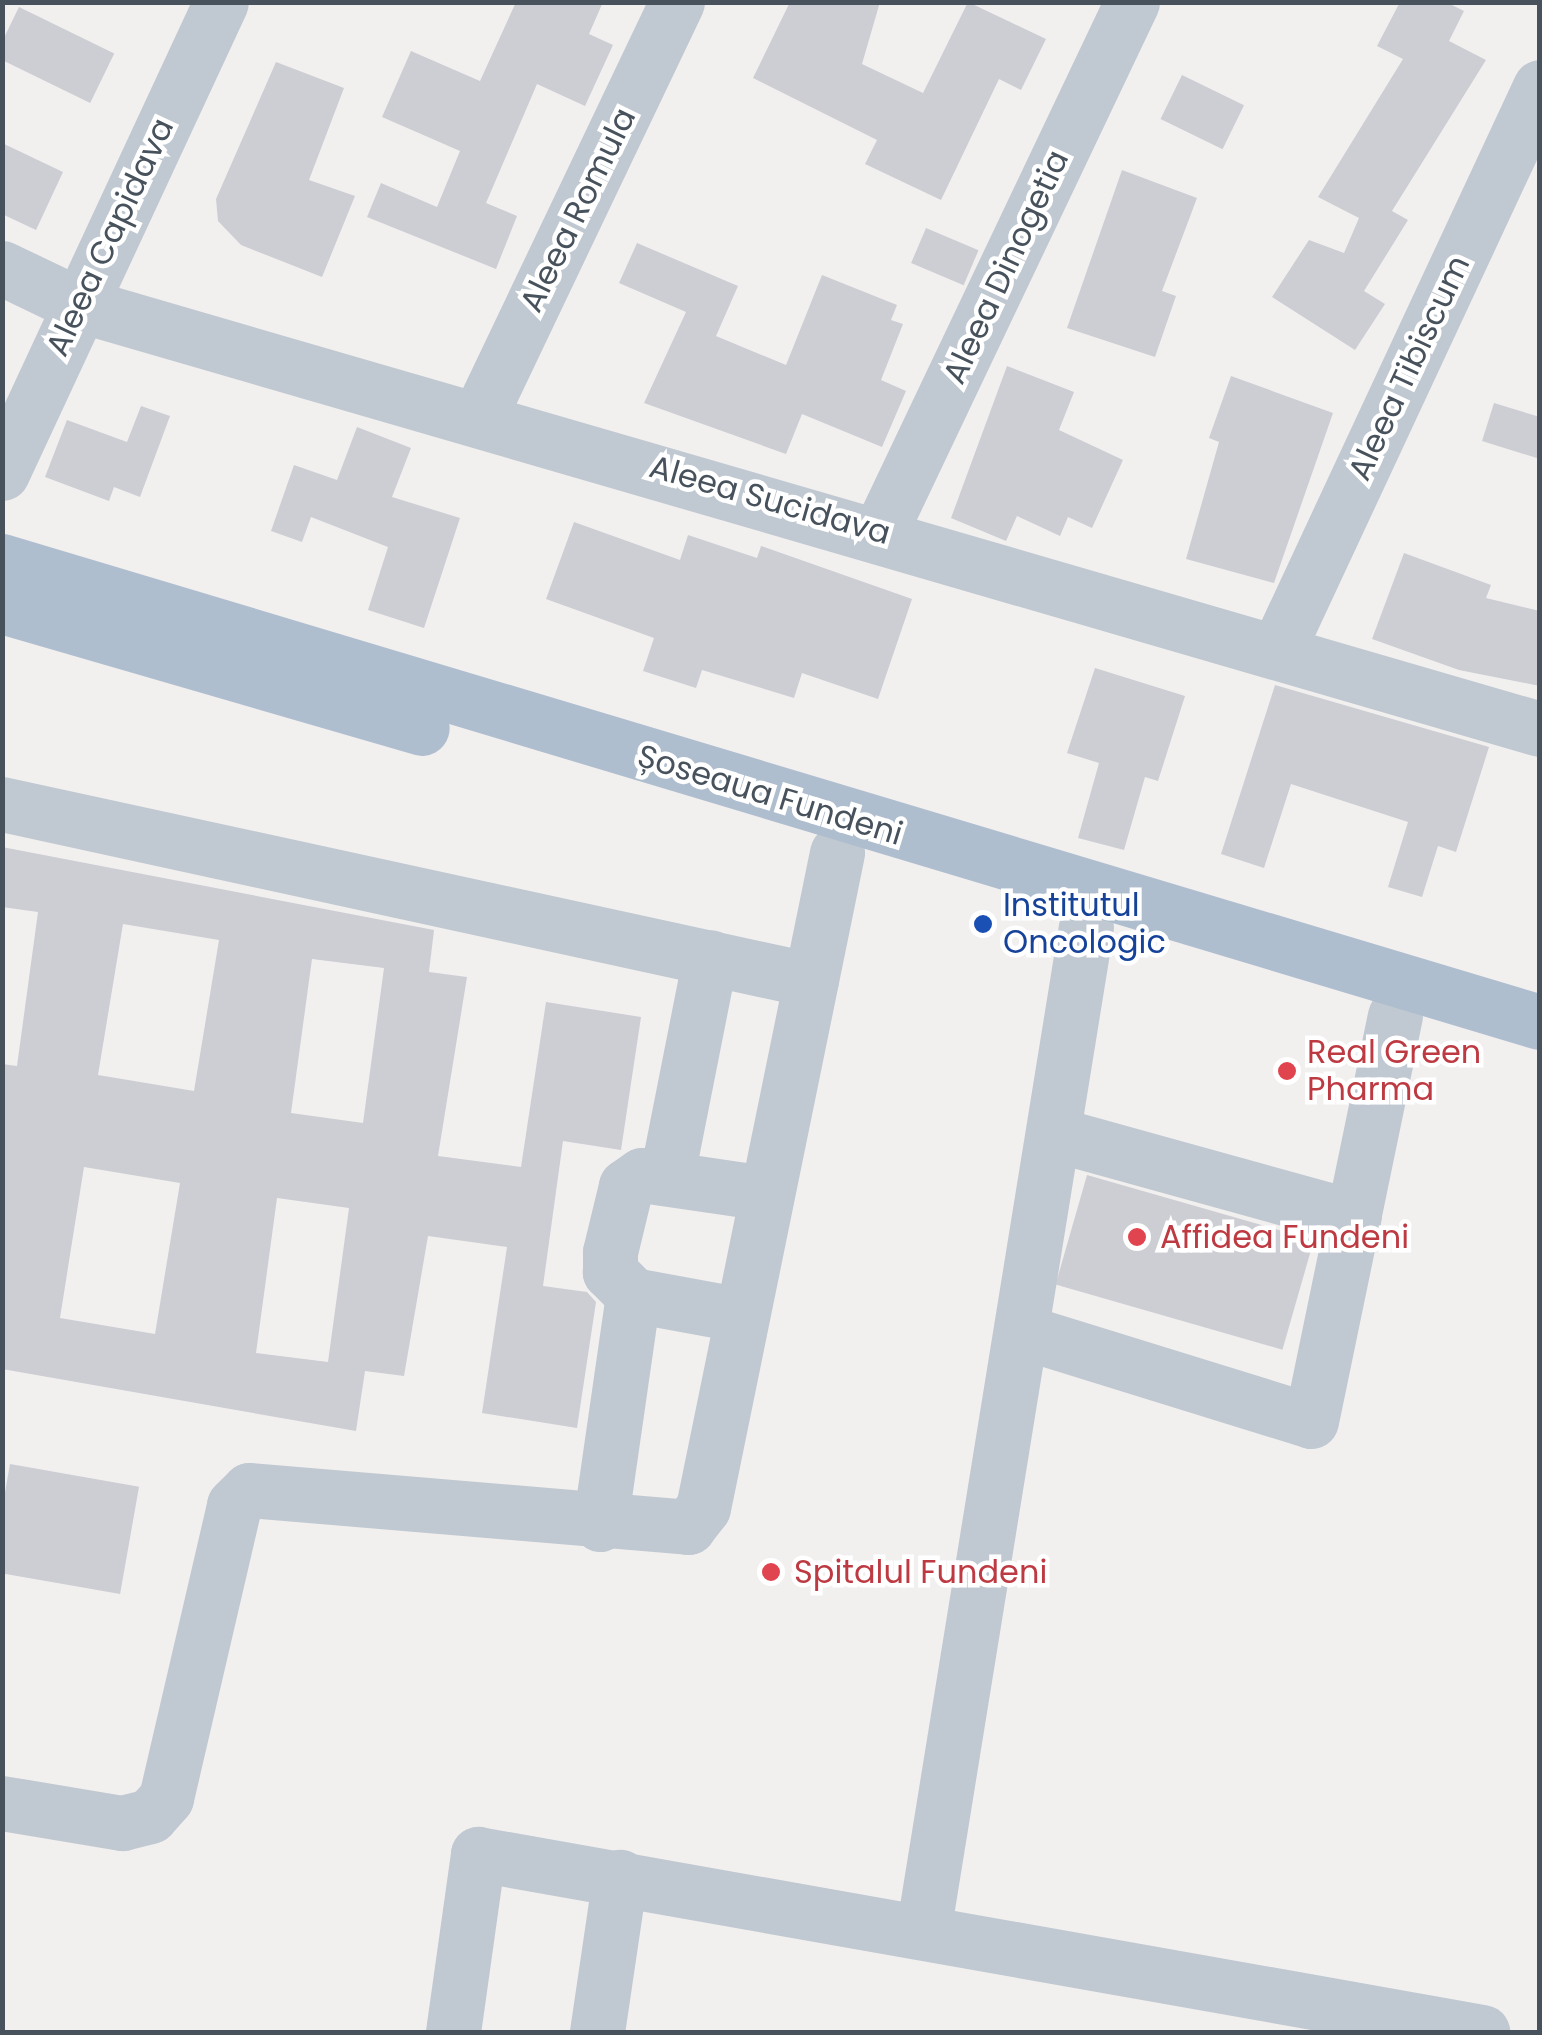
<!DOCTYPE html>
<meta charset="utf-8">
<style>
body{margin:0}
#map{position:relative;width:1542px;height:2035px;overflow:hidden;background:#f2efef;font-family:Poppins,sans-serif}
div>[style]{position:absolute}
[style*='--x']{left:calc(var(--x)*1px);top:calc(var(--y)*1px);width:calc(var(--w)*1px);rotate:calc(var(--a)*1deg)}
.building>*{inset:0;background:#ccced4;transform-origin:0 0}
.minor>*{height:55px;margin:-27.5px;padding:0 27.5px;transform-origin:27.5px;border-radius:27.5px;background:#c0c9d1}
.major>*{height:55px;margin:-27.5px;padding:0 27.5px;transform-origin:27.5px;border-radius:27.5px;background:#afbece}
.dots>*{width:28px;height:28px;translate:-50% -50%;box-sizing:border-box;border:5px solid #fff;border-radius:50%}
span{translate:-50% -50%;white-space:nowrap;text-align:center;line-height:1.15;-webkit-text-stroke:9px #fff;paint-order:stroke}
.street-label{font-size:32px;color:#47525c}
.transit-label{font-size:32px;color:#164399}
.left{translate:0 -50%;text-align:left}
.health-label{font-size:32px;color:#be3a42}
.frame{position:absolute;inset:0;border:5px solid #47525c;pointer-events:none}
</style>
<div id="map">
<div class="building">
<div style="clip-path:polygon(516px 2px,603px 2px,589px 34px,613px 45px,585px 106px,537px 84px,486px 203px,517px 216px,496px 269px,367px 217px,381px 183px,437px 207px,460px 151px,382px 117px,411px 51px,480px 81px)"></div>
<div style="clip-path:polygon(790px 2px,880px 2px,862px 64px,923px 93px,968px 2px,1046px 39px,1021px 90px,999px 79px,941px 200px,865px 164px,877px 140px,753px 78px)"></div>
<div style="clip-path:polygon(1400px 2px,1446px 2px,1464px 11px,1449px 41px,1486px 60px,1392px 211px,1408px 220px,1364px 291px,1385px 304px,1355px 350px,1272px 297px,1309px 240px,1344px 253px,1359px 218px,1318px 197px,1403px 59px,1377px 46px)"></div>
<div style="left:19px;top:7px;width:106px;height:55px;rotate:26deg"></div>
<div style="clip-path:polygon(276px 62px,344px 88px,309px 180px,355px 196px,322px 277px,241px 245px,218px 221px,216px 199px)"></div>
<div style="left:1182px;top:75px;width:69px;height:49px;rotate:26deg"></div>
<div style="clip-path:polygon(2px 143px,63px 172px,36px 230px,2px 214px)"></div>
<div style="clip-path:polygon(1122px 170px,1197px 198px,1162px 291px,1176px 296px,1155px 357px,1067px 328px)"></div>
<div style="left:926px;top:228px;width:57px;height:38px;rotate:23deg"></div>
<div style="clip-path:polygon(637px 243px,738px 286px,716px 336px,786px 365px,822px 275px,897px 305px,891px 320px,903px 324px,881px 380px,906px 391px,882px 447px,802px 414px,786px 454px,644px 403px,686px 312px,619px 283px)"></div>
<div style="clip-path:polygon(1007px 366px,1074px 392px,1059px 430px,1123px 460px,1092px 528px,1068px 517px,1060px 536px,1017px 516px,1006px 541px,951px 518px)"></div>
<div style="clip-path:polygon(1231px 376px,1333px 413px,1274px 583px,1186px 559px,1219px 442px,1209px 438px)"></div>
<div style="clip-path:polygon(1494px 403px,1540px 417px,1540px 459px,1482px 441px)"></div>
<div style="clip-path:polygon(141px 406px,170px 416px,140px 497px,114px 487px,109px 501px,45px 477px,67px 420px,127px 442px)"></div>
<div style="clip-path:polygon(357px 427px,411px 448px,392px 497px,460px 518px,424px 628px,368px 610px,388px 547px,311px 517px,302px 542px,271px 531px,294px 465px,337px 480px)"></div>
<div style="clip-path:polygon(574px 522px,680px 560px,688px 535px,757px 558px,761px 546px,912px 599px,878px 699px,802px 673px,794px 698px,702px 670px,696px 688px,643px 671px,654px 638px,546px 599px)"></div>
<div style="clip-path:polygon(1404px 553px,1491px 585px,1486px 598px,1540px 611px,1540px 686px,1459px 670px,1372px 639px)"></div>
<div style="clip-path:polygon(1095px 668px,1185px 696px,1158px 781px,1145px 777px,1124px 850px,1078px 838px,1099px 763px,1067px 753px)"></div>
<div style="clip-path:polygon(1275px 685px,1489px 747px,1456px 852px,1438px 846px,1422px 897px,1388px 887px,1408px 822px,1291px 784px,1264px 868px,1221px 854px)"></div>
<div style="clip-path:polygon(evenodd,2px 847px,434px 930px,429px 972px,467px 977px,438px 1156px,521px 1167px,546px 1002px,641px 1017px,621px 1150px,563px 1141px,543px 1286px,587px 1292px,596px 1302px,577px 1428px,482px 1413px,507px 1247px,428px 1236px,404px 1376px,365px 1371px,356px 1431px,2px 1369px,2px 1064px,17px 1066px,38px 912px,2px 907px,2px 847px,123px 924px,219px 940px,194px 1091px,98px 1075px,123px 924px,2px 847px,312px 959px,384px 968px,363px 1123px,291px 1113px,312px 959px,2px 847px,84px 1167px,180px 1183px,155px 1334px,60px 1318px,84px 1167px,2px 847px,277px 1198px,349px 1208px,328px 1362px,256px 1353px,277px 1198px)"></div>
<div style="left:1087px;top:1175px;width:236px;height:114px;rotate:16deg"></div>
<div style="left:10px;top:1464px;width:131px;height:109px;rotate:10deg"></div>
</div>
<div class="minor">
<div style="--x:2;--y:268;--w:83;--a:25.6"></div>
<div style="--x:77;--y:304;--w:1523;--a:16.2"></div>
<div style="--x:479;--y:417;--w:460;--a:-64.5"></div>
<div style="--x:2;--y:473;--w:519;--a:-65.06"></div>
<div style="--x:880;--y:532;--w:587;--a:-64.57"></div>
<div style="--x:1278;--y:649;--w:620;--a:-65.01"></div>
<div style="--x:2;--y:804;--w:828;--a:12.27"></div>
<div style="--x:1054;--y:1134;--w:311;--a:15.5"></div>
<div style="--x:667;--y:1175;--w:222;--a:-78.8"></div>
<div style="--x:742;--y:1315;--w:111;--a:-169.6"></div>
<div style="--x:633;--y:1295;--w:33;--a:-135"></div>
<div style="--x:610;--y:1272;--w:20;--a:-90"></div>
<div style="--x:610;--y:1252;--w:68;--a:-76.4"></div>
<div style="--x:626;--y:1186;--w:19;--a:-35"></div>
<div style="--x:642;--y:1175;--w:125;--a:8.3"></div>
<div style="--x:1024;--y:1332;--w:300;--a:17.2"></div>
<div style="--x:1311;--y:1421;--w:414;--a:-78.3"></div>
<div style="--x:600;--y:1524;--w:231;--a:-81.8"></div>
<div style="--x:2;--y:1803;--w:122;--a:9.5"></div>
<div style="--x:122;--y:1823;--w:29;--a:-14"></div>
<div style="--x:150;--y:1816;--w:24;--a:-48"></div>
<div style="--x:166;--y:1798;--w:301;--a:-76.9"></div>
<div style="--x:234;--y:1505;--w:21;--a:-45"></div>
<div style="--x:249;--y:1490;--w:441;--a:4.8"></div>
<div style="--x:688;--y:1527;--w:24;--a:-52"></div>
<div style="--x:703;--y:1508;--w:669;--a:-78.44"></div>
<div style="--x:923;--y:1932;--w:1018;--a:-80.79"></div>
<div style="--x:453;--y:2032;--w:180;--a:-82"></div>
<div style="--x:478;--y:1854;--w:1020;--a:10.05"></div>
<div style="--x:597;--y:2032;--w:157;--a:-81.6"></div>
</div>
<div class="major">
<div style="--x:2;--y:561;--w:1606;--a:16.69"></div>
<div style="--x:2;--y:606;--w:437;--a:16.2"></div>
</div>
<div class="dots">
<div style="left:983px;top:924px;background:#1a4fb4"></div>
<div style="left:1287px;top:1071px;background:#e0444e"></div>
<div style="left:1137px;top:1237px;background:#e0444e"></div>
<div style="left:771px;top:1572px;background:#e0444e"></div>
</div>
<div class="street-label">
<span style="left:578px;top:210px;rotate:-64deg">Aleea Romula</span>
<span style="left:110px;top:237px;rotate:-65deg">Aleea Capidava</span>
<span style="left:1006px;top:267px;rotate:-65deg">Aleea Dinogetia</span>
<span style="left:1409px;top:368px;rotate:-65deg">Aleea Tibiscum</span>
<span style="left:770px;top:500px;rotate:16deg">Aleea Sucidava</span>
<span style="left:770px;top:795px;rotate:17deg">Șoseaua Fundeni</span>
</div>
<div class="transit-label">
<span class="left" style="left:1003px;top:924px">Institutul<br>Oncologic</span>
</div>
<div class="health-label">
<span class="left" style="left:1307px;top:1071px">Real Green<br>Pharma</span>
<span class="left" style="left:1160px;top:1237px">Affidea Fundeni</span>
<span class="left" style="left:794px;top:1572px">Spitalul Fundeni</span>
</div>
<div class="frame"></div>
</div>
